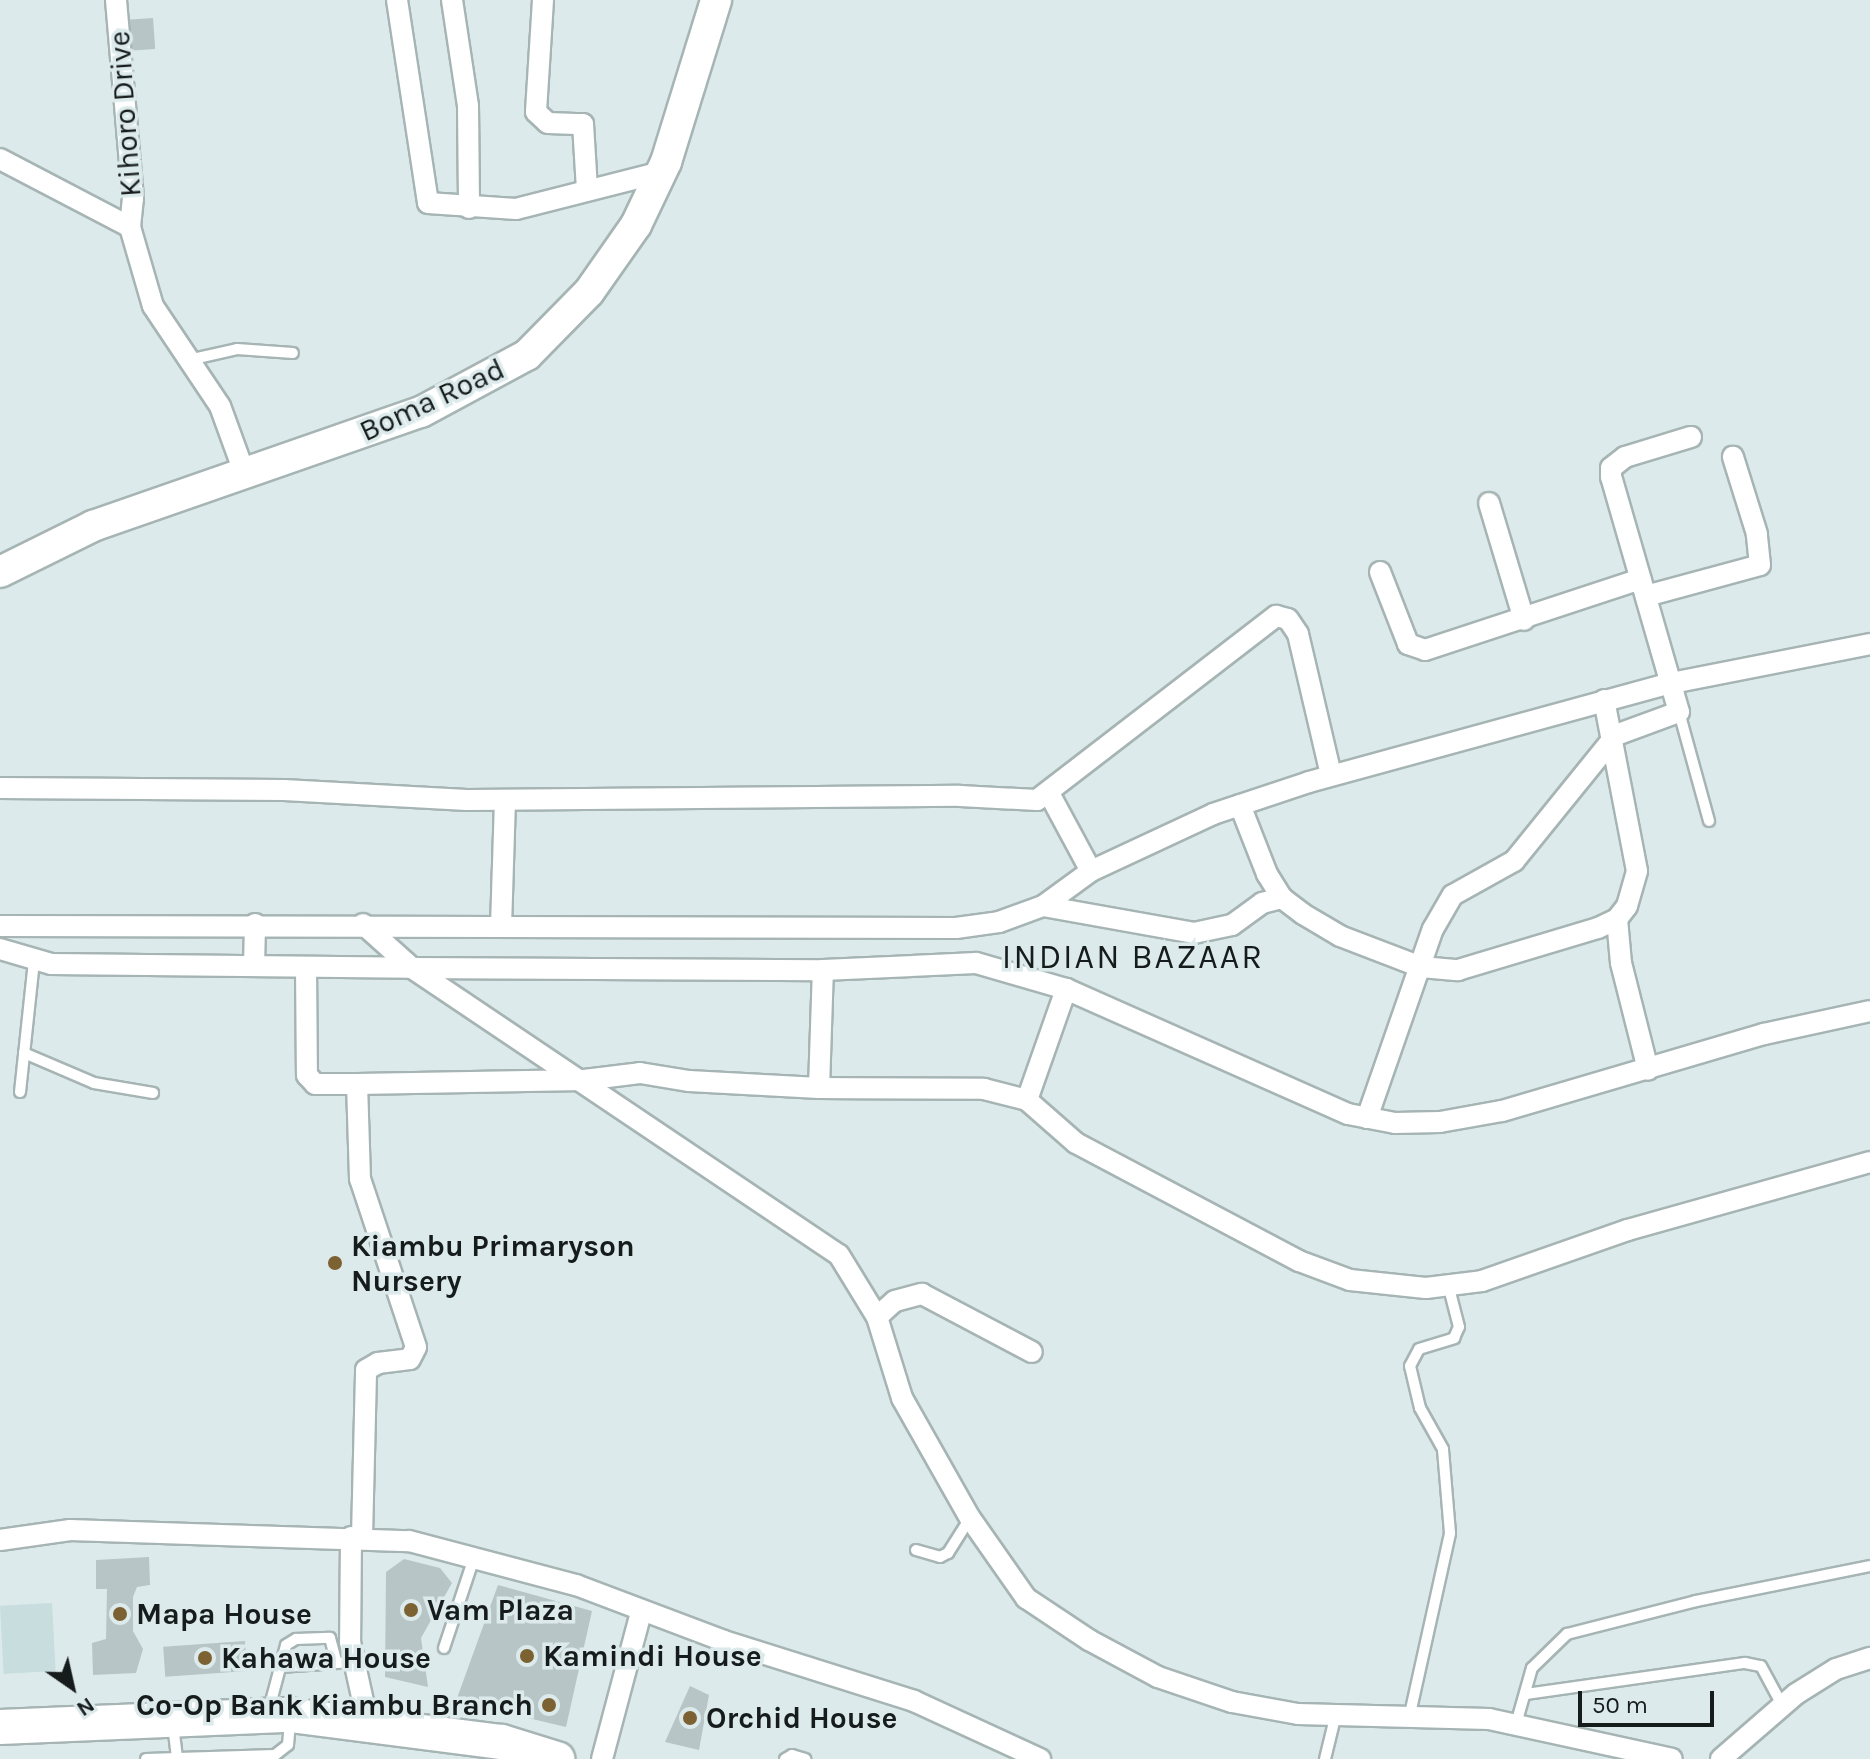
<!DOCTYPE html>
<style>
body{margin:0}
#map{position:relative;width:1870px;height:1759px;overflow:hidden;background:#dceaeb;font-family:Karla,sans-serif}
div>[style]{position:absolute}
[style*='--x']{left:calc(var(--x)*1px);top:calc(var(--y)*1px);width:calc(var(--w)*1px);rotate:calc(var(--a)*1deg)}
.built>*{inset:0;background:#c7ddde;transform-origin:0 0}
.building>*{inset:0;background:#b7c5c6;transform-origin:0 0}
.roads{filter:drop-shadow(2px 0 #a6b4b4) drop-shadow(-2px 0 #a6b4b4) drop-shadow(0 2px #a6b4b4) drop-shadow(0 -2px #a6b4b4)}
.service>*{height:10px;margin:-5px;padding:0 5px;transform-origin:5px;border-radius:5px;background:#fff}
.minor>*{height:20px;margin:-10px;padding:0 10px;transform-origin:10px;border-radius:10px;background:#fff}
.secondary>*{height:30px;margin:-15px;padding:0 15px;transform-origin:15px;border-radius:15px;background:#fff}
.trunk>*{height:34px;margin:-17px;padding:0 17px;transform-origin:17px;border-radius:17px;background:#fff}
.dots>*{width:22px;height:22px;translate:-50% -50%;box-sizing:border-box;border:4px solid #dceaeb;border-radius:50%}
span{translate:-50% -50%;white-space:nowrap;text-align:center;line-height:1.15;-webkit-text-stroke:7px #dceaeb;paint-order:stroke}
.street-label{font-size:30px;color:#161b1b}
.poi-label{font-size:30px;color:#161b1b;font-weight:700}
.left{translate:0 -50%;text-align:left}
.right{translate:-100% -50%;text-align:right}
.quarter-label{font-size:34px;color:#161b1b;letter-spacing:2px}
.north{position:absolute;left:32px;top:1647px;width:80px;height:80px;-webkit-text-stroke:6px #dceaeb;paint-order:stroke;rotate:146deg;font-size:22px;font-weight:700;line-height:32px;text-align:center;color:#161b1b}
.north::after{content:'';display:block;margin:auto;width:28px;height:36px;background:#161b1b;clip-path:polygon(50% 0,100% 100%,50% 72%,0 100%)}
.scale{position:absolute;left:1578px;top:1691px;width:136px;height:36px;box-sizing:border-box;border:4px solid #161b1b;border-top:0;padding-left:10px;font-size:24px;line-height:28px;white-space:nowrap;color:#161b1b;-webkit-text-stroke:6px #dceaeb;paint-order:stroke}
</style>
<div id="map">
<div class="built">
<div style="left:52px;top:1603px;width:68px;height:52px;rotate:87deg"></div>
</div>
<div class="building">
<div style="left:153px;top:18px;width:31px;height:26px;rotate:86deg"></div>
<div style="clip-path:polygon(149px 1557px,150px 1585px,137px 1587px,133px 1597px,133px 1631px,143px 1649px,136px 1673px,93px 1675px,92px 1643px,106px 1639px,107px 1589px,96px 1589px,96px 1560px)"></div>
<div style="clip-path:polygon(404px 1559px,440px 1568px,452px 1583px,421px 1638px,428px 1687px,385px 1677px,386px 1572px)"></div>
<div style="clip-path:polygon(498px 1585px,592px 1611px,566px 1727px,456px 1701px)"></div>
<div style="left:245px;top:1641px;width:30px;height:82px;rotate:86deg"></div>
<div style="clip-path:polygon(690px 1686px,709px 1695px,699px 1750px,665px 1742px)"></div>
</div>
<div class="roads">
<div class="service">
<div style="--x:193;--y:359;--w:45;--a:-12.8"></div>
<div style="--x:237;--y:349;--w:56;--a:4.1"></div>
<div style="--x:1679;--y:712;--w:113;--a:74.6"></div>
<div style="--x:24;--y:1053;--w:76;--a:23.2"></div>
<div style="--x:94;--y:1083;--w:60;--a:9.6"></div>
<div style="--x:20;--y:1092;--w:131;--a:-83.9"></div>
<div style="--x:916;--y:1550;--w:25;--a:16"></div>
<div style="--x:940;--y:1557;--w:9;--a:-27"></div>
<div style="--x:948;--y:1553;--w:41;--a:-57.8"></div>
<div style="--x:444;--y:1648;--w:95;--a:-71.6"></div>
<div style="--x:280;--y:1667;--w:72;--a:-4"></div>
<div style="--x:1526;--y:1694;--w:221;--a:-8.1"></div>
<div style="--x:1745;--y:1663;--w:16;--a:11"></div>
<div style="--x:1761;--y:1666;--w:44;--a:61.7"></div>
<div style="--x:269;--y:1709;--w:66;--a:-75.1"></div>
<div style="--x:286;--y:1645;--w:12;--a:-31"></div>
<div style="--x:296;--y:1639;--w:34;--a:-2"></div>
<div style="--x:330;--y:1638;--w:24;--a:75"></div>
<div style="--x:1410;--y:1714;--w:185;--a:-77.5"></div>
<div style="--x:1450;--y:1533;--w:84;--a:-94.8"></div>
<div style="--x:1443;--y:1449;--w:47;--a:-119.3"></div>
<div style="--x:1420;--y:1408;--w:43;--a:-103.4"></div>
<div style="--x:1410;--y:1366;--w:19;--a:-62"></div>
<div style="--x:1419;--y:1349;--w:37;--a:-17"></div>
<div style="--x:1454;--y:1338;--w:12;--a:-66"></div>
<div style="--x:1459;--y:1327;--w:40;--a:-104.4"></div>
<div style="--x:1516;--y:1724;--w:58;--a:-74.1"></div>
<div style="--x:1532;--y:1668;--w:49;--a:-44.2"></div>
<div style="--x:1567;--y:1634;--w:133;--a:-14.3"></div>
<div style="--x:1696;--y:1601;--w:177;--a:-11.4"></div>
<div style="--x:173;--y:1725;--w:34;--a:83"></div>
<div style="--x:146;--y:1759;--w:129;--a:-1.8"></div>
<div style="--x:275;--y:1755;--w:16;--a:-38"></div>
<div style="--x:288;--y:1745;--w:24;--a:-85"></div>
<div style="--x:785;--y:1759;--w:8;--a:-30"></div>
<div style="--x:792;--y:1755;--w:14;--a:17"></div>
<div style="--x:1325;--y:1759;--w:46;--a:-76.3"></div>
</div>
<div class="minor">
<div style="--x:116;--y:0;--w:199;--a:85.1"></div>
<div style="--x:133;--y:198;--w:29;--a:96"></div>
<div style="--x:397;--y:0;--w:205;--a:81.3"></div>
<div style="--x:428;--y:203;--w:88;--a:3.9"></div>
<div style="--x:516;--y:209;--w:150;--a:-14.3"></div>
<div style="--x:452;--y:0;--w:107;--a:81.4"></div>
<div style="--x:468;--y:106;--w:102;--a:89.4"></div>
<div style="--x:543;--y:0;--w:112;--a:93.6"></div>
<div style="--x:536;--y:112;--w:16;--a:43"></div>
<div style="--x:548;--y:123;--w:35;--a:2"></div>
<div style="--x:583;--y:124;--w:65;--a:86.5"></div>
<div style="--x:0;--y:159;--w:147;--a:27.6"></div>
<div style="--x:130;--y:227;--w:82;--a:73.8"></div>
<div style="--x:153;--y:306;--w:120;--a:56.2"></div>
<div style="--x:220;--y:406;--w:70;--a:70"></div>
<div style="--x:1489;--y:503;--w:122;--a:73.3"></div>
<div style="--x:1380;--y:572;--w:77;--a:68.7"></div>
<div style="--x:1408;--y:644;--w:18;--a:19"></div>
<div style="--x:1425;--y:650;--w:227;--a:-18.2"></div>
<div style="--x:1646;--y:596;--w:118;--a:-15.2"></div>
<div style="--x:1760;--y:565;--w:31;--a:-96"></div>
<div style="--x:1757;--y:534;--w:81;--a:-107.3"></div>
<div style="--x:0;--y:788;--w:284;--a:0.4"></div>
<div style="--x:284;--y:790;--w:183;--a:3.1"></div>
<div style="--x:467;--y:800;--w:493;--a:-0.5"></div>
<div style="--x:960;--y:796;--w:77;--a:3"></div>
<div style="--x:1037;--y:800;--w:302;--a:-37.6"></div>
<div style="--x:1276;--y:616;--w:12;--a:14"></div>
<div style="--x:1288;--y:619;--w:18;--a:56"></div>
<div style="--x:1298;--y:634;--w:145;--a:76.8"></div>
<div style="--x:1050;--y:795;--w:86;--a:61.7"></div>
<div style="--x:1240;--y:805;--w:74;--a:68.6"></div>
<div style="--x:1267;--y:874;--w:28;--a:58"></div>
<div style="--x:1282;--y:898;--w:26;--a:37"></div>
<div style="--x:1303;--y:914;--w:43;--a:30.7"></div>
<div style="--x:1340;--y:936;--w:87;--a:20.9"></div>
<div style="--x:1421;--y:967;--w:37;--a:5"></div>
<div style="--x:1458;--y:970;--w:146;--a:-16.7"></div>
<div style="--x:1598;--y:928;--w:21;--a:-25"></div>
<div style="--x:1617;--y:919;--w:16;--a:-52"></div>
<div style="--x:1627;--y:906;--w:36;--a:-74"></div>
<div style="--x:1637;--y:871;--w:174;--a:-100.9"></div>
<div style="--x:1043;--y:906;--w:153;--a:10.1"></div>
<div style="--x:1194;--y:933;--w:39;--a:-12"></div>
<div style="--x:1232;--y:925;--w:37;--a:-36"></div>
<div style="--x:1262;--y:903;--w:21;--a:-14"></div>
<div style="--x:1617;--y:919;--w:44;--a:84.8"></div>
<div style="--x:1621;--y:963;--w:110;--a:75.8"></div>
<div style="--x:363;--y:924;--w:66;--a:41.9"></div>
<div style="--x:412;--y:968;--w:411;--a:0.3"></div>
<div style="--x:823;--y:970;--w:153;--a:-2.6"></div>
<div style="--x:976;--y:963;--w:94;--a:16.1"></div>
<div style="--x:1066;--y:989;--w:308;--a:23.9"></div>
<div style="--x:1348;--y:1114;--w:48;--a:10.8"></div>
<div style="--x:1395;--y:1123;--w:45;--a:-1.3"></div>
<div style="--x:1440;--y:1122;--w:63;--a:-10.1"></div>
<div style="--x:1502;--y:1111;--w:273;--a:-16.4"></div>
<div style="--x:1764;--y:1034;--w:108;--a:-12.2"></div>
<div style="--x:0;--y:926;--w:956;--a:0.12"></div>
<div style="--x:956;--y:928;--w:43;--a:-7.9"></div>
<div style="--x:999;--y:922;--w:47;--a:-20"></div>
<div style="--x:1043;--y:906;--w:59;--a:-36.1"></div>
<div style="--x:1091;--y:871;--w:135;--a:-25"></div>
<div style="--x:1213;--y:814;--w:101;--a:-18.4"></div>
<div style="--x:1309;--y:782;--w:376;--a:-15.3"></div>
<div style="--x:1672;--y:683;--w:202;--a:-11.1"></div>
<div style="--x:501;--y:927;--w:127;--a:-88.2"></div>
<div style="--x:0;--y:949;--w:53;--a:16.4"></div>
<div style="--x:51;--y:964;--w:361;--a:0.6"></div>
<div style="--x:412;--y:968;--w:514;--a:33.91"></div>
<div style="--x:839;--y:1255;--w:73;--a:58.5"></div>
<div style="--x:877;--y:1317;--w:85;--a:72.8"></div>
<div style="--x:902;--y:1398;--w:138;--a:60.5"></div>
<div style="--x:970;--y:1518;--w:98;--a:55"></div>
<div style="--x:1026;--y:1598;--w:76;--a:33.7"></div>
<div style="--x:1089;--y:1640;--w:78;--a:28.2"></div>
<div style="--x:1158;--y:1677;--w:78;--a:18.7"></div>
<div style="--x:1232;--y:1702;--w:67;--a:10.3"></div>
<div style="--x:1298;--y:1714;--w:191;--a:1.5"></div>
<div style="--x:1489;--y:1719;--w:187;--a:12.3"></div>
<div style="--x:254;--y:966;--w:42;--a:-88.6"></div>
<div style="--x:306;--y:967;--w:108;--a:89.5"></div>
<div style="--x:307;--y:1075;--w:12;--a:48"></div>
<div style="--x:315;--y:1084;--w:42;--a:0"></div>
<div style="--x:819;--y:1088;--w:118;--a:-88.1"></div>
<div style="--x:1027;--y:1100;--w:118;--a:-70.6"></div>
<div style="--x:1367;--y:1118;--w:200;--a:-70.8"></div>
<div style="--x:1433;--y:929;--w:39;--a:-60"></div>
<div style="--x:1453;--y:895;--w:70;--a:-29.1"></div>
<div style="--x:1514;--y:861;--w:162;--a:-51"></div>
<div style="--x:1616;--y:735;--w:67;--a:-20.1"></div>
<div style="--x:1679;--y:712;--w:245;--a:-106.1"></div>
<div style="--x:1611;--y:477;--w:9;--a:-90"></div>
<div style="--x:1611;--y:468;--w:18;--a:-38"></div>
<div style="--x:1625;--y:457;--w:69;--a:-16.9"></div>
<div style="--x:877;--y:1317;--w:24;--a:-42"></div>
<div style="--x:895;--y:1301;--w:28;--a:-15"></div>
<div style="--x:922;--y:1294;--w:124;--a:27.8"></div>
<div style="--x:351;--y:1537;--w:105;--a:90.5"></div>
<div style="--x:350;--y:1642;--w:84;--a:77.6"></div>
<div style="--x:362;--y:1537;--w:167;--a:-88.6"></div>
<div style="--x:366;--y:1370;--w:14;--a:-30"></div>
<div style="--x:378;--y:1363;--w:32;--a:-7"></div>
<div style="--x:410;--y:1359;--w:13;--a:-63"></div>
<div style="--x:416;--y:1347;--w:177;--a:-108.4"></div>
<div style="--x:360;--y:1179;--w:95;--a:-91.8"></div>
<div style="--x:357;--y:1084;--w:227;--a:-1"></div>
<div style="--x:584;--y:1080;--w:56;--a:-7.1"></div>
<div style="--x:640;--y:1073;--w:50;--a:9.3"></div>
<div style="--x:689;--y:1081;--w:130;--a:3.1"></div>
<div style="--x:819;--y:1088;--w:165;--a:0.3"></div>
<div style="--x:984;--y:1089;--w:44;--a:14.3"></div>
<div style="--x:1027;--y:1100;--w:65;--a:41.3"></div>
<div style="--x:1076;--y:1143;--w:252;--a:27.9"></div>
<div style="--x:1299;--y:1261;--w:54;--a:20.4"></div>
<div style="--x:1350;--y:1280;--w:76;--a:6"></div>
<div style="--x:1426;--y:1288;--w:56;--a:-7.1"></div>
<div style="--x:1482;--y:1281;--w:155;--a:-19.3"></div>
<div style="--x:1628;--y:1230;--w:251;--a:-15.7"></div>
<div style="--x:0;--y:1540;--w:71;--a:-8.1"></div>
<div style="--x:70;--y:1530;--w:339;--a:1.9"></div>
<div style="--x:409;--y:1541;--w:173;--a:14.8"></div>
<div style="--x:576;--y:1585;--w:158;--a:20.7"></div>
<div style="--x:724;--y:1641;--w:199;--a:17.5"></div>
<div style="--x:914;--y:1701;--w:139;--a:24.7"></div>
<div style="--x:602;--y:1759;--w:152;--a:-75.1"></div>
<div style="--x:1721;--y:1759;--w:99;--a:-40.9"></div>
<div style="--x:1796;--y:1694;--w:47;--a:-32"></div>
<div style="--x:1836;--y:1669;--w:36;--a:-18"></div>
</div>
<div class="secondary">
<div style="--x:0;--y:572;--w:104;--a:-26.3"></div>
<div style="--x:93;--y:526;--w:347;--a:-19.2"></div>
<div style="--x:421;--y:412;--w:120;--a:-28.3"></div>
<div style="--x:527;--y:355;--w:88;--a:-45.5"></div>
<div style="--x:589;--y:292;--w:82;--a:-55"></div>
<div style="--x:636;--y:225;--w:70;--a:-64.5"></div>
<div style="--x:666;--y:162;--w:170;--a:-72.8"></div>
</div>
<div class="trunk">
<div style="--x:0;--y:1727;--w:290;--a:-2.4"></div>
<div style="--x:290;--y:1715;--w:214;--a:7.3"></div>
<div style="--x:502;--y:1742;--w:58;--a:17.2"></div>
</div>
</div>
<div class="dots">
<div style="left:335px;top:1263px;background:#7c6133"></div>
<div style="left:411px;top:1610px;background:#7c6133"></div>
<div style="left:120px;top:1614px;background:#7c6133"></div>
<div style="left:527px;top:1656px;background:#7c6133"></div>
<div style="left:205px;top:1658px;background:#7c6133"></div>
<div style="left:549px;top:1705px;background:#7c6133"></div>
<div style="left:690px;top:1718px;background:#7c6133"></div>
</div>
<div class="street-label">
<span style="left:125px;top:114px;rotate:-94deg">Kihoro Drive</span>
<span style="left:432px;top:400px;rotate:-25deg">Boma Road</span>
</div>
<div class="poi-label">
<span class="left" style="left:351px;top:1263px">Kiambu Primaryson<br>Nursery</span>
<span class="left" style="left:427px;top:1610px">Vam Plaza</span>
<span class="left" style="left:136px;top:1614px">Mapa House</span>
<span class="left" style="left:543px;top:1656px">Kamindi House</span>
<span class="left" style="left:221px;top:1658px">Kahawa House</span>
<span class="right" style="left:533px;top:1705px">Co-Op Bank Kiambu Branch</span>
<span class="left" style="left:706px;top:1718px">Orchid House</span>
</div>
<div class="quarter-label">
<span style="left:1133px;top:958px">INDIAN BAZAAR</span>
</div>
<div class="north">N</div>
<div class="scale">50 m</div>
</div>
